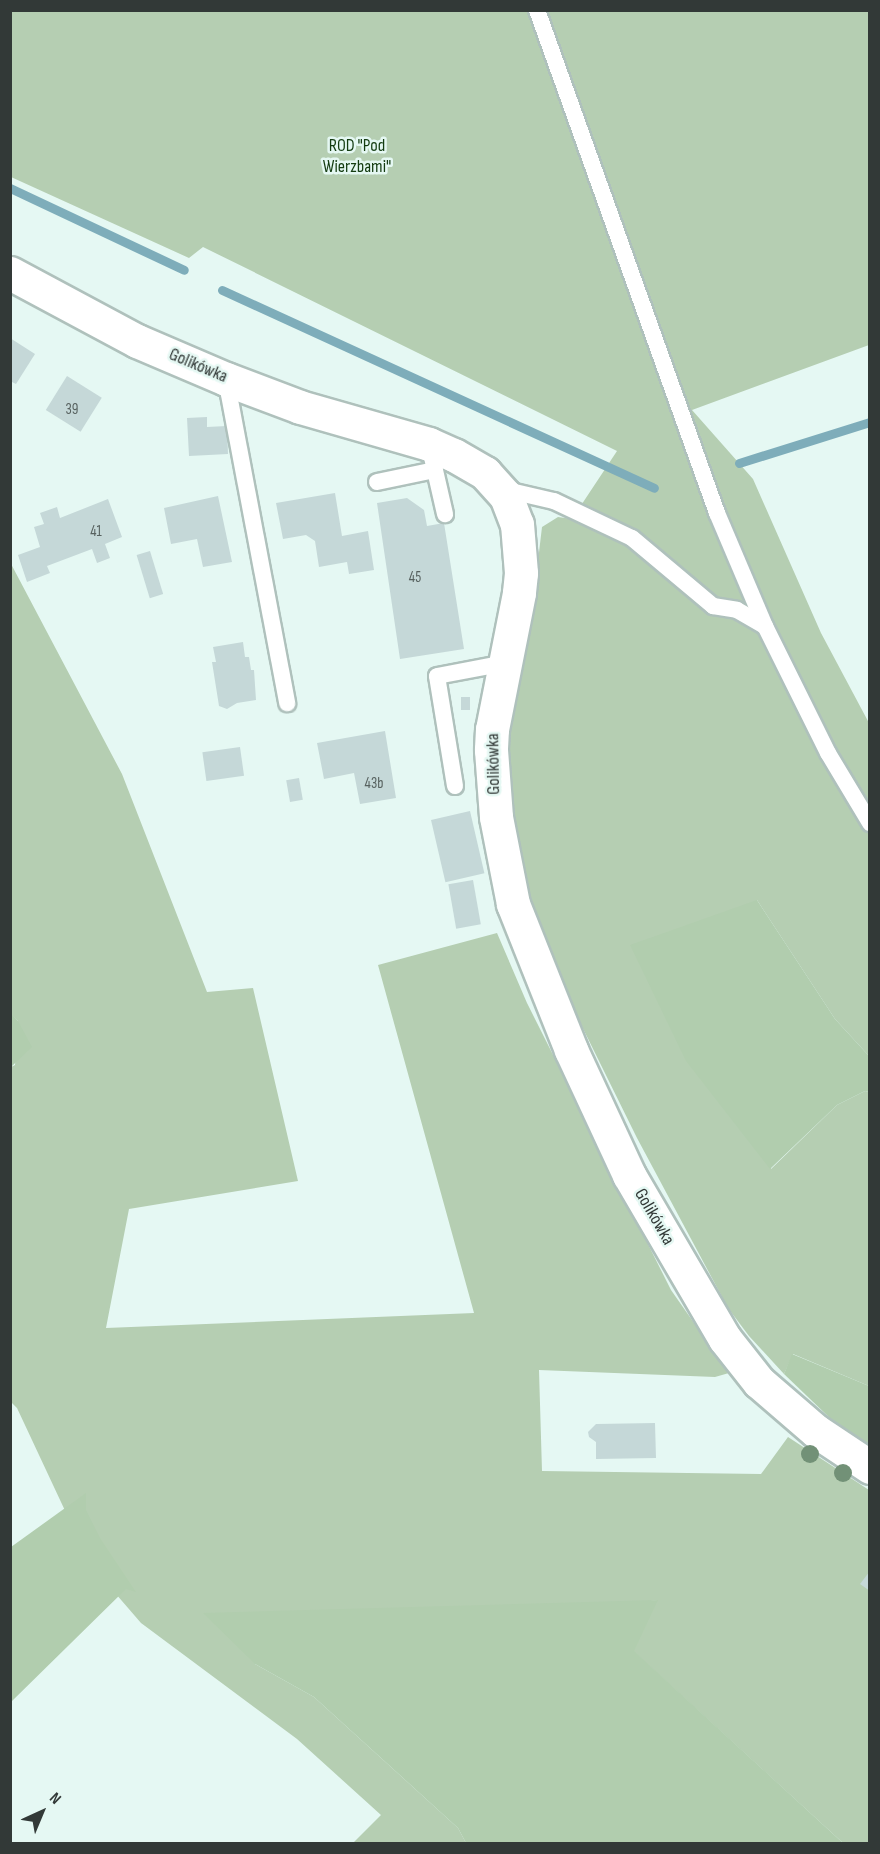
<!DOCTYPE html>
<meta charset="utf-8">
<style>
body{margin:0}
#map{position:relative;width:880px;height:1854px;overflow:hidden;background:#e5f8f3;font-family:"Sofia Sans Condensed",sans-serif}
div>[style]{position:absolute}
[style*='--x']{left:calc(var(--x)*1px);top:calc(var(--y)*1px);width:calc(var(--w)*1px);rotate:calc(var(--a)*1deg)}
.green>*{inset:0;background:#b5ceb2}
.forest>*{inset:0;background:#b1cdae}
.stream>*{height:9px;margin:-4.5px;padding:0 4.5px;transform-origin:4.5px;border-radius:4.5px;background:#7eadba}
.building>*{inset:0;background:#c5d8d8;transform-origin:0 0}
.roads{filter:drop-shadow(2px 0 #afc1bc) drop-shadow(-2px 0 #afc1bc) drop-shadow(0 2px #afc1bc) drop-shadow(0 -2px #afc1bc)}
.lane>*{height:16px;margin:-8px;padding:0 8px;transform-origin:8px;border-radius:8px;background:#fff}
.street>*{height:33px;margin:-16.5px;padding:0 16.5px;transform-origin:16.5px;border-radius:16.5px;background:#fff}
.trees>*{width:18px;height:18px;margin:-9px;border-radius:50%;background:#729177}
span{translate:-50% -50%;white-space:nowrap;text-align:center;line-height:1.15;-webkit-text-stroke:5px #e5f8f3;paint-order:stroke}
.number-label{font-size:15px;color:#57615f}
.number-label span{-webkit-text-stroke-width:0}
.park-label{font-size:18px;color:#143c11}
.street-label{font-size:18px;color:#323937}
.frame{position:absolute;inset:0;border:12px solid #323937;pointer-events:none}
.north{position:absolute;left:12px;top:1782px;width:60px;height:60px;-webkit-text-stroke:4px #e5f8f3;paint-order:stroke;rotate:44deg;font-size:16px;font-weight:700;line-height:24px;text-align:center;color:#323937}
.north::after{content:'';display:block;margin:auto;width:21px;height:27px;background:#323937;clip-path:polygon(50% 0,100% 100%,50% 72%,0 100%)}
</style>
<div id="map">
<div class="green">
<div style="clip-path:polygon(11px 11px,869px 11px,869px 345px,692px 410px,753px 479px,821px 633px,869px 723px,869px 1056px,835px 1019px,757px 900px,771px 1169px,837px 1105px,865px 1091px,869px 1092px,869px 1386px,793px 1354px,784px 1374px,749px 1336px,728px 1308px,637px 1138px,562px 986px,530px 903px,507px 782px,507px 734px,533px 603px,542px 527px,558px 517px,572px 519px,617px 451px,203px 247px,189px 258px,11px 177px)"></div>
<div style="clip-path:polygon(10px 562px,122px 774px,207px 992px,253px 988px,298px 1181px,129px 1209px,106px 1328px,474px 1313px,378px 965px,497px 933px,527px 1003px,671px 1290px,729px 1373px,715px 1377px,539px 1370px,542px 1471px,761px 1474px,788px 1437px,869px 1490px,869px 1843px,843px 1843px,633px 1651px,657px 1600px,255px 1664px,314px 1697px,458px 1828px,466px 1843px,353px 1843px,381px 1815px,297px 1739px,141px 1623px,90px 1564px,17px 1408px,11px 1402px,11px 1067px,15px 1065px,18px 1021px,10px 1014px)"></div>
</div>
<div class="forest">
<div style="clip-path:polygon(757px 900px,835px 1019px,869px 1056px,869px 1092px,865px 1091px,837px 1105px,770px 1169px,686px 1061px,630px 945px)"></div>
<div style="clip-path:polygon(11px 1014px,18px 1021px,32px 1047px,11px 1067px)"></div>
<div style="clip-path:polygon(792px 1354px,869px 1386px,869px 1447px,833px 1421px,784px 1374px)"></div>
<div style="clip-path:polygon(86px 1493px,86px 1510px,100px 1538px,136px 1592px,126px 1589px,11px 1702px,11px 1547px)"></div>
<div style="clip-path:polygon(658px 1600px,634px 1651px,843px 1843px,466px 1843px,458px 1828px,314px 1697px,255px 1664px,203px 1613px)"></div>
</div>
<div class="stream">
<div style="--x:10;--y:188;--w:192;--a:25.2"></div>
<div style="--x:222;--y:290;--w:475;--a:24.6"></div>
<div style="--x:739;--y:463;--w:137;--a:-17.4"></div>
</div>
<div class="building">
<div style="clip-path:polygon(10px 338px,35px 354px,16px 384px,10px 381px)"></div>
<div style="left:67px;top:376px;width:41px;height:40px;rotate:32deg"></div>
<div style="clip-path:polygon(207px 417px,207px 427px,227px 426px,228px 454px,189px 456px,187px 418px)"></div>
<div style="clip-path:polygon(335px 493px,342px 536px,368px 531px,374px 570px,349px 574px,347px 562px,319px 567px,315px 541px,306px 535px,283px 539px,276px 503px)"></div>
<div style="clip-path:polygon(218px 496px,232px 562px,203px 567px,197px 539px,171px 544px,164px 508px)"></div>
<div style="clip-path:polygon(407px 498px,424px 510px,427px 526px,444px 523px,464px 649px,400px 659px,377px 503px)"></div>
<div style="clip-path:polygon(108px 499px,122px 537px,105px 544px,110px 558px,97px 563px,92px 549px,47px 566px,50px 573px,27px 582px,18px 555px,40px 547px,34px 527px,44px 524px,40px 513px,57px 507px,60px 518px)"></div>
<div style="left:150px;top:551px;width:45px;height:14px;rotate:73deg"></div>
<div style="clip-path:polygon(243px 642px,245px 657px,249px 657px,251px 670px,254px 670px,256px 700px,237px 703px,227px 709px,219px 706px,212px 662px,216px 662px,213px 647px)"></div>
<div style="left:461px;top:697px;width:9px;height:13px"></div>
<div style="clip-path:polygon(385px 731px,396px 798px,360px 804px,354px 773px,324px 779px,317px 743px)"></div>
<div style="left:240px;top:747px;width:29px;height:38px;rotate:82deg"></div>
<div style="left:299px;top:778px;width:22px;height:13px;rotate:80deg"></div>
<div style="left:470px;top:811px;width:64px;height:40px;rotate:77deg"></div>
<div style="left:473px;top:880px;width:45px;height:25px;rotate:80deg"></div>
<div style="clip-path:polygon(655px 1423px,656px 1458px,596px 1459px,596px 1442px,589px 1437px,588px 1432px,596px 1424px)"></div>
<div style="clip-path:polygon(870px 1571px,870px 1591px,860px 1584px)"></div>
</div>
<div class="roads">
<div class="lane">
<div style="--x:537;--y:10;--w:534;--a:70.31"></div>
<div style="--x:717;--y:513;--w:123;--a:67"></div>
<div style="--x:765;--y:626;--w:142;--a:63.6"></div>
<div style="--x:828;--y:753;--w:82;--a:59"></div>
<div style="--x:226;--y:379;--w:330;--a:79.3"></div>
<div style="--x:429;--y:444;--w:72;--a:77.1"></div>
<div style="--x:377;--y:482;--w:59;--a:-11.7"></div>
<div style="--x:502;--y:489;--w:53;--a:13"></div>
<div style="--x:554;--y:501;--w:86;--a:25.4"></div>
<div style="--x:632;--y:538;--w:106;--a:40"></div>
<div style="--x:713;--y:606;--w:24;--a:9"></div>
<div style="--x:737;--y:610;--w:32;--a:30"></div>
<div style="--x:455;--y:786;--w:111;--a:-99.3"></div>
<div style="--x:437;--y:676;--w:69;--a:-10.8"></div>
</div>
<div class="street">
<div style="--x:10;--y:273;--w:144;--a:28.2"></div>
<div style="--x:137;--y:341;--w:97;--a:23.1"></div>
<div style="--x:226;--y:379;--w:79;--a:20.7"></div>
<div style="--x:300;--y:407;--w:134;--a:16"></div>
<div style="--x:429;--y:444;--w:27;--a:24"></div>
<div style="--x:454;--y:455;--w:36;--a:30"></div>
<div style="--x:485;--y:473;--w:31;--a:48"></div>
<div style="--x:506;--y:496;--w:30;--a:69"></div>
<div style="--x:517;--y:524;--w:49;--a:85.3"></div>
<div style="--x:521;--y:573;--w:20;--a:96"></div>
<div style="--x:519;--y:593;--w:139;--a:101.2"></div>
<div style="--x:492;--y:729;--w:21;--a:93"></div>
<div style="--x:491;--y:750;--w:67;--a:85.7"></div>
<div style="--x:496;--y:817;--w:89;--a:78.9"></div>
<div style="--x:513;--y:904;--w:157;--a:68.3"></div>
<div style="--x:571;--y:1050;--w:138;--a:65.1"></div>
<div style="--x:629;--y:1175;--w:190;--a:59.7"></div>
<div style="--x:725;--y:1339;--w:55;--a:51.7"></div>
<div style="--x:759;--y:1382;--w:75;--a:40.7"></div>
<div style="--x:816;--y:1431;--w:65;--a:33.7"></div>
</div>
</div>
<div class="trees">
<div style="left:810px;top:1454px"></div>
<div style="left:843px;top:1473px"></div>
</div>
<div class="number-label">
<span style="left:72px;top:410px">39</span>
<span style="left:96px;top:532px">41</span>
<span style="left:415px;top:578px">45</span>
<span style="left:374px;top:784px">43b</span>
</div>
<div class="park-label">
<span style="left:357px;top:157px">ROD "Pod<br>Wierzbami"</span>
</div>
<div class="street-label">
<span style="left:198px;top:366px;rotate:23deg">Golikówka</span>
<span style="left:494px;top:764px;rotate:-91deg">Golikówka</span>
<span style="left:654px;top:1217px;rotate:60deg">Golikówka</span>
</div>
<div class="frame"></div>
<div class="north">N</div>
</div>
